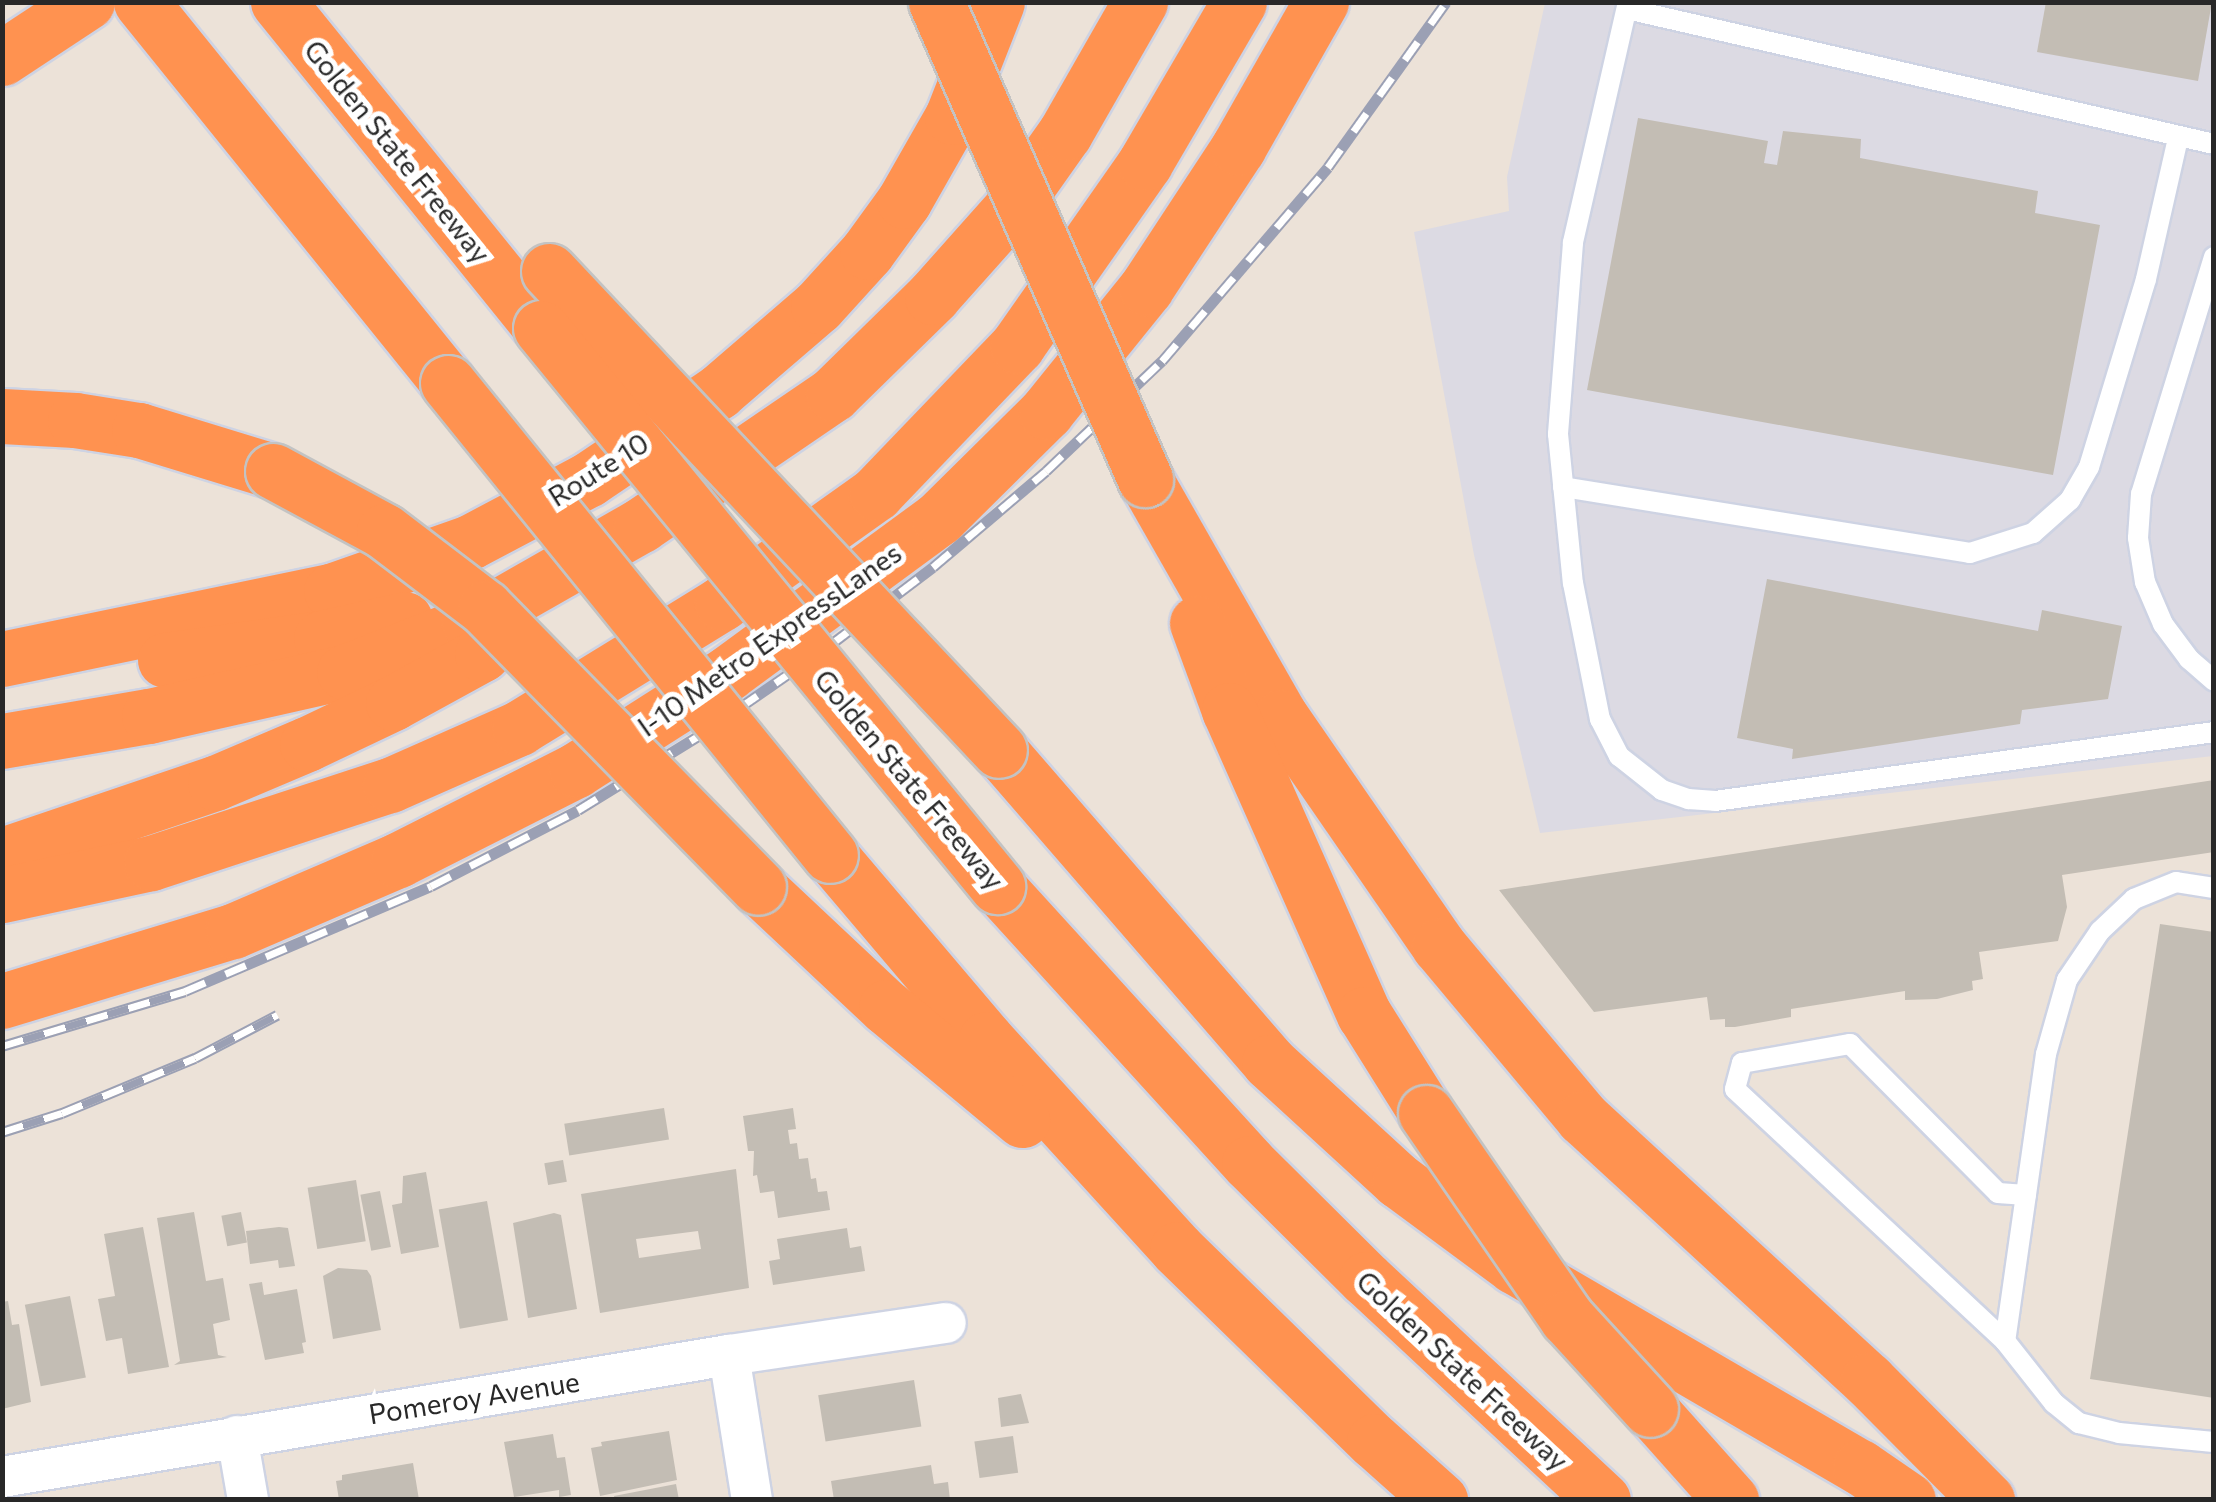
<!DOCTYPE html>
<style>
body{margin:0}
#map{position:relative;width:2216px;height:1502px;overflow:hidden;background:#ece2d8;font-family:Commissioner,sans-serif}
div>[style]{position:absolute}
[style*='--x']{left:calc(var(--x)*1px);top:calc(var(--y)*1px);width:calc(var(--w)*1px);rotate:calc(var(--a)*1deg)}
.industrial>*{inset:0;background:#dcdae3}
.building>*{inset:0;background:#c3bdb4;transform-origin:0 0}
.roads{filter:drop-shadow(2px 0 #ced3e3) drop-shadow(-2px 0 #ced3e3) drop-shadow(0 2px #ced3e3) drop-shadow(0 -2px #ced3e3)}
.lane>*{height:20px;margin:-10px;padding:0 10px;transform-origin:10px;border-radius:10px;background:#fff}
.street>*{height:40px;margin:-20px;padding:0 20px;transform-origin:20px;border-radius:20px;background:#fff}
.highway>*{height:55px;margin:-27.5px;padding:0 27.5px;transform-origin:27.5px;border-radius:27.5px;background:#ff9250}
.rail>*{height:11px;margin-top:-5.5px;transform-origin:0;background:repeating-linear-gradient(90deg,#fff 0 22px,#9ba0b4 0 44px);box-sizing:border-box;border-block:2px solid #9ba0b4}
.bridges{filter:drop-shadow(2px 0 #c3c3c3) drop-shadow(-2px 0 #c3c3c3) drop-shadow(0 2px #c3c3c3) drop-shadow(0 -2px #c3c3c3)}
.highway-bridge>*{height:55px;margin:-27.5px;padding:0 27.5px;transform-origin:27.5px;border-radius:27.5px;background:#ff9250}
span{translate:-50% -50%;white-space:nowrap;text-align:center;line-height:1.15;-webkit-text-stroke:10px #fff;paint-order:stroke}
.street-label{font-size:28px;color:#282828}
.frame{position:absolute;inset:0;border:5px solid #282828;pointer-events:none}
</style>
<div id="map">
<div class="industrial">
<div style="clip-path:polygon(1545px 3px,2213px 3px,2213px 756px,1540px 833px,1474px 555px,1414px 232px,1509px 211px,1507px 177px)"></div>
</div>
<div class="building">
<div style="clip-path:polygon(2046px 2px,2212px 2px,2198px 81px,2037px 52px)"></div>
<div style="clip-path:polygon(1638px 118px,1768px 141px,1764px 163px,1777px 165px,1783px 131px,1861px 139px,1860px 158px,2038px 191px,2035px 213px,2100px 225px,2053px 475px,1587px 390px)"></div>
<div style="clip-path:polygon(1767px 579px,2038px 631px,2042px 610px,2122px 626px,2108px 699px,2022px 710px,2020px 724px,1792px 759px,1793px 749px,1737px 738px)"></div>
<div style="clip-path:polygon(2214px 780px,2214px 852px,2062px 875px,2067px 907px,2058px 941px,1979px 952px,1983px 979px,1972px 981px,1973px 990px,1937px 999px,1905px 1000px,1905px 991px,1791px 1009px,1791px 1017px,1735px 1027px,1725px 1027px,1725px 1019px,1710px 1020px,1707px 997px,1594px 1012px,1499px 890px)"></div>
<div style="clip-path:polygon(2160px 924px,2214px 932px,2214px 1398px,2090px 1379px)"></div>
<div style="left:664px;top:1108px;width:32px;height:101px;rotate:81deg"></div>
<div style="clip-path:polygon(793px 1108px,796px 1129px,788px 1130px,790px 1144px,797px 1143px,799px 1159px,808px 1158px,811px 1179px,816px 1178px,818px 1192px,827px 1191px,830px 1210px,778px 1218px,774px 1191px,760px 1193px,757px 1175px,753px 1176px,754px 1151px,748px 1151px,743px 1116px)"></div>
<div style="left:563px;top:1160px;width:22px;height:19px;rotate:80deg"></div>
<div style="clip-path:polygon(evenodd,736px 1169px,749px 1288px,600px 1313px,581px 1194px,736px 1169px,698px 1231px,701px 1249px,639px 1258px,636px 1239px,698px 1231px)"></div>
<div style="clip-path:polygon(426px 1172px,439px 1247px,401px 1254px,392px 1205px,402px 1203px,403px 1176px)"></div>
<div style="left:356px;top:1180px;width:62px;height:49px;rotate:81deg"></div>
<div style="left:380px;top:1191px;width:57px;height:20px;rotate:79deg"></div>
<div style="left:487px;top:1201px;width:121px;height:49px;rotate:80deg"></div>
<div style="clip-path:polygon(194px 1212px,206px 1281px,223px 1278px,230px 1320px,213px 1324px,218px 1355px,227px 1357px,174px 1365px,180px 1361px,157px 1218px)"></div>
<div style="left:241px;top:1212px;width:31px;height:20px;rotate:79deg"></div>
<div style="clip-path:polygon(554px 1213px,561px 1215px,577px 1309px,528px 1318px,513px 1223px)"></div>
<div style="clip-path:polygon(143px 1227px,169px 1367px,128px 1374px,122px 1338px,106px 1341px,98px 1299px,115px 1296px,104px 1234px)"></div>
<div style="clip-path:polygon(279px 1227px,288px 1228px,295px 1266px,279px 1268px,278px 1260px,250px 1264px,246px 1231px)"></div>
<div style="clip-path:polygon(847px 1228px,850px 1248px,861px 1246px,865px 1271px,773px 1285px,769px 1261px,780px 1259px,777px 1239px)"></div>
<div style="clip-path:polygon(338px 1268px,367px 1270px,371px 1276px,381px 1330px,333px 1339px,323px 1276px)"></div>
<div style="clip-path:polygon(262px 1282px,264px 1295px,297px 1289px,306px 1342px,302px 1343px,304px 1353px,265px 1360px,249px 1284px)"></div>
<div style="left:70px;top:1296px;width:83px;height:46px;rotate:79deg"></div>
<div style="clip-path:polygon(8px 1301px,12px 1325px,19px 1324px,31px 1402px,2px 1409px,2px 1302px)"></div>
<div style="left:914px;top:1380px;width:47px;height:97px;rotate:81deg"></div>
<div style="clip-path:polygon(1021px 1394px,1029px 1423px,1001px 1427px,998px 1398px)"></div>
<div style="clip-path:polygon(669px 1431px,677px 1480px,600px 1496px,591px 1448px,602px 1446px,601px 1442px)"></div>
<div style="clip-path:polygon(553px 1434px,557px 1458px,565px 1457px,571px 1495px,559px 1497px,559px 1490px,514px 1497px,504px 1442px)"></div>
<div style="left:1013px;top:1436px;width:37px;height:39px;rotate:82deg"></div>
<div style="clip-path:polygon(413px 1463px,419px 1500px,339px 1500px,336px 1481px,342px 1480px,342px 1475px)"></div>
<div style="clip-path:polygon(931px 1465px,934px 1484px,948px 1482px,950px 1500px,834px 1500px,831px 1481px)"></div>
<div style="clip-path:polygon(676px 1484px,679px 1500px,615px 1500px,614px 1496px)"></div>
</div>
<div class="roads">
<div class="lane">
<div style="--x:1628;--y:2;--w:247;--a:102.9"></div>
<div style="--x:1573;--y:243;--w:192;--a:94.5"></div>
<div style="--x:1558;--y:434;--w:150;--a:84.3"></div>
<div style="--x:1573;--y:583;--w:139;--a:78.8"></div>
<div style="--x:1600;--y:719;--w:42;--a:62.8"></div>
<div style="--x:1619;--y:756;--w:55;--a:38.3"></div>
<div style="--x:1662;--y:790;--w:28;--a:19"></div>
<div style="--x:1688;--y:799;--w:27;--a:4"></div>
<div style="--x:1715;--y:801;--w:504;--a:-7.87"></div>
<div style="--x:1627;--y:9;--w:602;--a:12.95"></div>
<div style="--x:2214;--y:257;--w:248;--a:107.1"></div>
<div style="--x:2141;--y:494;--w:44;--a:93.9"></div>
<div style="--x:2138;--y:538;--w:45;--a:81"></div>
<div style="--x:2145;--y:582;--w:46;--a:66.8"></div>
<div style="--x:2163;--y:624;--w:44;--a:53.4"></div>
<div style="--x:2189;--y:659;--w:33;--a:41"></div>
<div style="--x:1563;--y:487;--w:412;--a:9.2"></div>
<div style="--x:1970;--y:553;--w:66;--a:-17.6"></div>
<div style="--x:2033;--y:533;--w:50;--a:-41.7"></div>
<div style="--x:2070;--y:500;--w:38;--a:-60"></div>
<div style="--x:2089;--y:467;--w:196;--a:-73.1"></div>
<div style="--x:2146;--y:279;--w:145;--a:-77.2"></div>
<div style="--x:2214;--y:888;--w:38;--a:-171"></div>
<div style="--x:2176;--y:882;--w:45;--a:158"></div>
<div style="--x:2134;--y:899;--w:47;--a:136.7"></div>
<div style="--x:2100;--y:931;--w:59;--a:124"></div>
<div style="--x:2067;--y:980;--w:77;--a:105.8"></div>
<div style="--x:2046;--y:1054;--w:290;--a:98.1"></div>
<div style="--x:2005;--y:1341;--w:79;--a:51.7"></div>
<div style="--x:2054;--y:1403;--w:32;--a:39"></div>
<div style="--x:2079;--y:1423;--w:41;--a:14"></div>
<div style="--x:2119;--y:1433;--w:95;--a:5.4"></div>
<div style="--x:2005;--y:1341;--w:369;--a:-137"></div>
<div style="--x:1735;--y:1089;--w:27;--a:-75"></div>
<div style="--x:1742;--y:1063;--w:110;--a:-10"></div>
<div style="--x:1850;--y:1044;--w:210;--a:45.2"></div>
<div style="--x:1998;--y:1193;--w:28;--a:4"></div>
</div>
<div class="street">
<div style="--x:729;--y:1355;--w:147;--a:81"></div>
<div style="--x:237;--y:1436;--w:65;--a:80.2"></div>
<div style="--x:2;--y:1477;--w:737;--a:-9.53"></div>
<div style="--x:729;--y:1355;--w:219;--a:-8.4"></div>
</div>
<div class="highway">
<div style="--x:141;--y:2;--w:489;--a:51.1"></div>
<div style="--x:278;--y:2;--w:419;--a:51.1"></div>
<div style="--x:2;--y:58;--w:102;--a:-33.4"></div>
<div style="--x:2;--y:416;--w:73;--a:3.1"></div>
<div style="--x:75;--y:420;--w:65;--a:8.9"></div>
<div style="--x:139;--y:430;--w:140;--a:17"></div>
<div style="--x:1145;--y:479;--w:274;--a:60.3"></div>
<div style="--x:1281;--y:717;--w:278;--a:55.4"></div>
<div style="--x:1439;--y:946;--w:224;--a:50.1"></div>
<div style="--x:1583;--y:1118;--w:387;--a:42.6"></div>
<div style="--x:1868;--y:1380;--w:169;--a:45.2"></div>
<div style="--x:1197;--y:623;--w:93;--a:69.8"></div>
<div style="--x:1229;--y:710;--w:333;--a:66.1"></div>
<div style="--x:1364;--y:1014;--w:117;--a:57.9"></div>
<div style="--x:2;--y:659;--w:336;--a:-11.7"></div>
<div style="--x:331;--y:591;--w:147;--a:-19.4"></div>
<div style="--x:470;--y:542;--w:135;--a:-27.9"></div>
<div style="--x:589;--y:479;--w:156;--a:-34"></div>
<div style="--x:718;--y:392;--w:132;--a:-40.7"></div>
<div style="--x:818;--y:306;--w:73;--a:-47.8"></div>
<div style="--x:867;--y:252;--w:63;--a:-54"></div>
<div style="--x:904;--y:201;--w:97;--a:-60.3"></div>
<div style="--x:952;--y:117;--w:123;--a:-68.6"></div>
<div style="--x:165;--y:660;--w:158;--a:-8"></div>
<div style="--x:321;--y:638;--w:86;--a:-12.7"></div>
<div style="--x:2;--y:741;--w:149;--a:-9.7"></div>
<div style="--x:149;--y:716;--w:200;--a:-12.7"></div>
<div style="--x:344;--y:672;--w:134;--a:-21.4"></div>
<div style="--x:469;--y:623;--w:198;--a:-29.7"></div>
<div style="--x:641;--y:525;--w:232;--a:-34.3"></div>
<div style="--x:833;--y:394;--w:139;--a:-44.4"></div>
<div style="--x:932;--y:297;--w:123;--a:-48.3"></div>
<div style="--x:1014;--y:205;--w:88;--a:-54.7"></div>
<div style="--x:1065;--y:133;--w:151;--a:-60.2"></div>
<div style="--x:999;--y:750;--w:413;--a:49.1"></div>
<div style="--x:1269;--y:1062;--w:176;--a:42.5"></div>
<div style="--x:1399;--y:1181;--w:143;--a:36.5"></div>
<div style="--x:1514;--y:1266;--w:400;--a:30.2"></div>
<div style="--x:1860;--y:1467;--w:58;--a:34.5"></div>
<div style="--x:2;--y:855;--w:225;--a:-18.7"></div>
<div style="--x:215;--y:783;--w:100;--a:-23"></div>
<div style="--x:307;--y:744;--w:95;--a:-25.5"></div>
<div style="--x:393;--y:703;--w:102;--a:-28.8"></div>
<div style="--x:482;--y:654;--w:21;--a:-45"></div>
<div style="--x:830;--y:855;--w:241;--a:49.7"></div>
<div style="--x:986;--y:1039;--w:284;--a:47.7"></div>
<div style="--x:1177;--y:1249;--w:275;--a:44.3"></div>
<div style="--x:1374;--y:1441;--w:89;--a:41.8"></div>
<div style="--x:997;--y:886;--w:374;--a:47.7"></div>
<div style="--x:1249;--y:1163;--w:165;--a:44.8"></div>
<div style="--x:1366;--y:1279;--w:324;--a:43"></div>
<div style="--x:758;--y:887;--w:175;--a:43.2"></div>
<div style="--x:886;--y:1007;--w:177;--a:39.7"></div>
<div style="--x:2;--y:895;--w:152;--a:-12.1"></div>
<div style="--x:151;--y:863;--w:251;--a:-18.1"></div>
<div style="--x:390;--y:785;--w:141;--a:-23.8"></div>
<div style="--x:519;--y:728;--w:238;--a:-31.6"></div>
<div style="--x:722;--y:603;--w:189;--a:-35.5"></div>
<div style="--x:876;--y:493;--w:204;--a:-46.2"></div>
<div style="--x:1017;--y:346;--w:223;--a:-55"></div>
<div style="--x:1145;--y:163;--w:186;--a:-59.7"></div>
<div style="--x:2;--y:1001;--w:241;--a:-16.9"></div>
<div style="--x:233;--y:931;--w:180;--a:-23.3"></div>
<div style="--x:398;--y:860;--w:199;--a:-26.8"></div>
<div style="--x:576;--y:770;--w:180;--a:-32.5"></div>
<div style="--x:728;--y:673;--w:262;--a:-36.3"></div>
<div style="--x:939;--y:518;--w:151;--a:-44.7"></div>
<div style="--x:1046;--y:412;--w:159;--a:-51.1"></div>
<div style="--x:1146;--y:288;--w:168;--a:-56.7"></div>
<div style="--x:1238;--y:148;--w:168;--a:-60.4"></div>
<div style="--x:1650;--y:1409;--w:122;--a:48.3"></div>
</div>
</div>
<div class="rail">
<div style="--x:2;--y:1046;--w:191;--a:-16.7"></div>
<div style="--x:185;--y:991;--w:267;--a:-23.1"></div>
<div style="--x:431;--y:886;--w:165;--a:-27.3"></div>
<div style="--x:578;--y:810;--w:147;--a:-31.6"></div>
<div style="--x:703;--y:733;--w:155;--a:-34.7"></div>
<div style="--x:830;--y:645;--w:129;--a:-37.1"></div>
<div style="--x:933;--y:567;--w:148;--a:-40.3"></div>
<div style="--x:1046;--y:471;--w:160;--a:-43.5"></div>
<div style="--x:1162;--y:361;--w:255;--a:-49.4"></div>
<div style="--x:1328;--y:167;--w:203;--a:-54.4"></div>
<div style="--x:2;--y:1132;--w:63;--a:-17.6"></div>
<div style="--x:62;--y:1113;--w:144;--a:-22.5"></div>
<div style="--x:195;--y:1058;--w:93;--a:-27.7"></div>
</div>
<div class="bridges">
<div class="highway-bridge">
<div style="--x:936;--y:2;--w:521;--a:66.34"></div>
<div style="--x:549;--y:271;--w:657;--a:46.79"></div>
<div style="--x:541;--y:328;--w:721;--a:50.74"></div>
<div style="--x:448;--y:383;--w:607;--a:51.02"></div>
<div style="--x:273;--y:471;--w:126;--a:28.4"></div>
<div style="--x:384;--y:531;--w:127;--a:37.3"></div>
<div style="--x:485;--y:608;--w:390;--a:45.6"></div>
<div style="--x:1426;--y:1113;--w:249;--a:55.5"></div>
<div style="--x:1567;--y:1318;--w:123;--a:47.6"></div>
</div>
</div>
<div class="street-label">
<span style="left:398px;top:151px;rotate:51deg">Golden State Freeway</span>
<span style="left:598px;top:469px;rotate:-32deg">Route 10</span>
<span style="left:769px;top:639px;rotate:-35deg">I-10 Metro ExpressLanes</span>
<span style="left:910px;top:779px;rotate:50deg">Golden State Freeway</span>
<span style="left:1463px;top:1370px;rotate:43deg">Golden State Freeway</span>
<span style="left:474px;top:1397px;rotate:-9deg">Pomeroy Avenue</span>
</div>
<div class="frame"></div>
</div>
